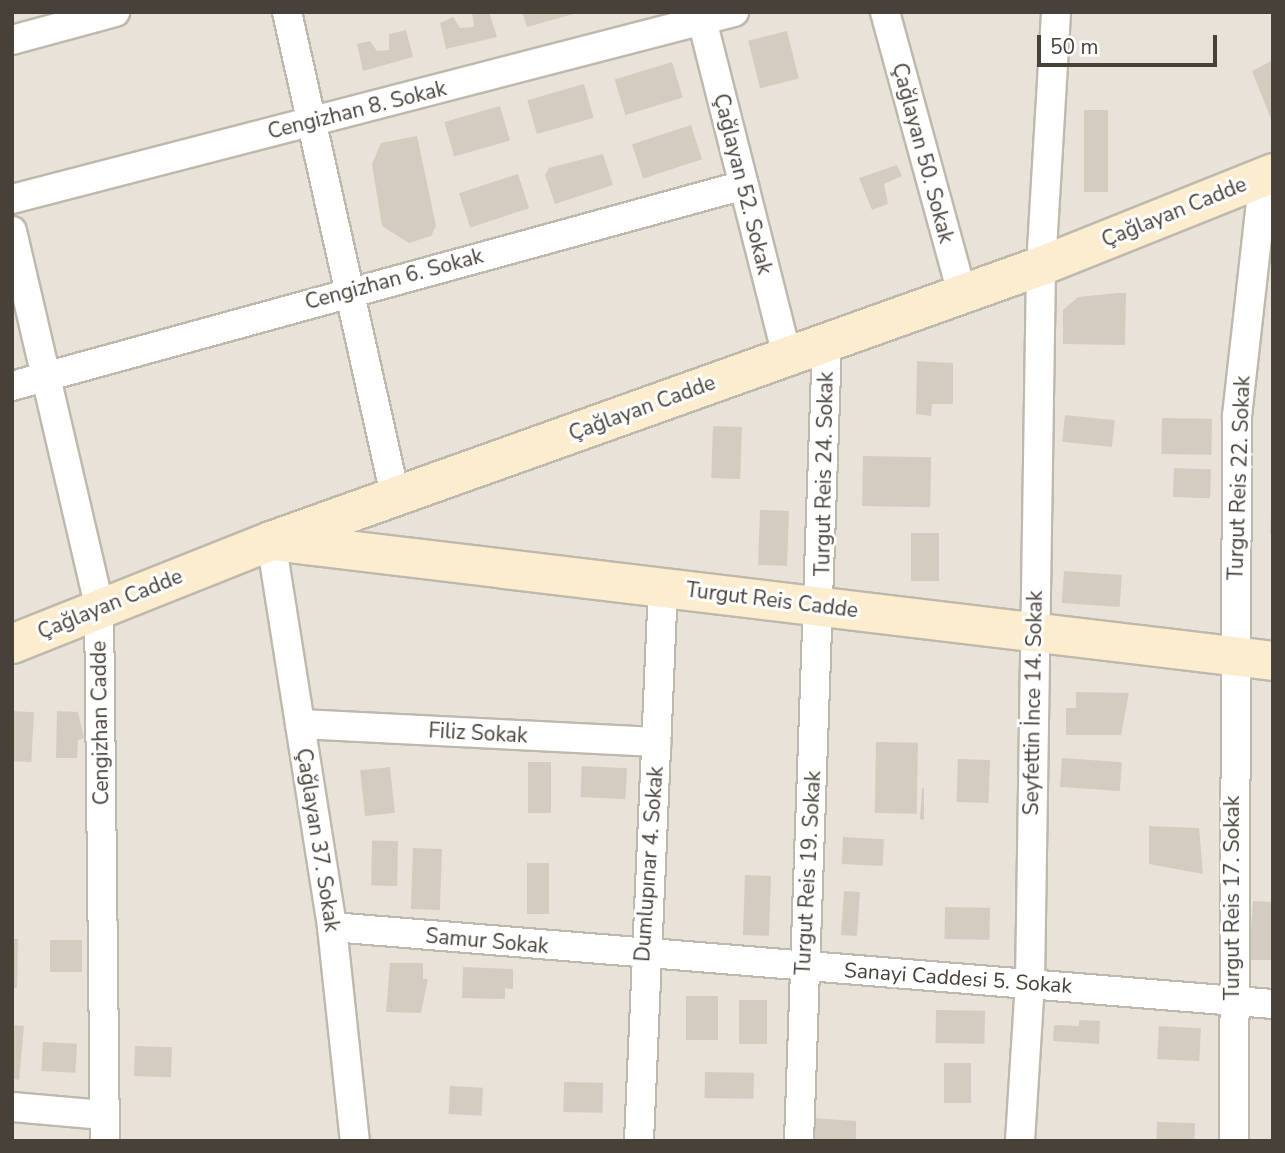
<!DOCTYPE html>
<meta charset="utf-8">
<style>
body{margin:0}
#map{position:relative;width:1285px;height:1153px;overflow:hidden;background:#f4f1ea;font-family:"Nunito Sans",sans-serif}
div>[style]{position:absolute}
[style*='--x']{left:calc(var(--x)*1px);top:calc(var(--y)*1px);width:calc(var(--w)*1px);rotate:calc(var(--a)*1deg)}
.residential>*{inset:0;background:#e8e2d9;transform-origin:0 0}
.building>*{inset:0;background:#d5ccc0;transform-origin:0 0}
.roads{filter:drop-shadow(2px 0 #bfb8ad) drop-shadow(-2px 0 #bfb8ad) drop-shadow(0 2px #bfb8ad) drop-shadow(0 -2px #bfb8ad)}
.street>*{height:28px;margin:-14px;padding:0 14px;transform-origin:14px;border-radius:14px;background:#fff}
.secondary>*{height:38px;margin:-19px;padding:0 19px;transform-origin:19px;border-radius:19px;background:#fbedcd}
span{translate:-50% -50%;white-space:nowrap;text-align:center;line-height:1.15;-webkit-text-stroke:6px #fff;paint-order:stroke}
.street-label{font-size:21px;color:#484139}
.frame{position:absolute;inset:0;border:14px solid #484139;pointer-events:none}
.scale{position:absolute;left:1037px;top:35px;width:180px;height:32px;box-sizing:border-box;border:4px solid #484139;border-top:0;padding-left:9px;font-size:21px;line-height:24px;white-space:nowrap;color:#484139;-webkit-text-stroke:5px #fff;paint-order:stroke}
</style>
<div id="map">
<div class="residential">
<div style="left:12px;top:12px;width:1261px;height:1129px"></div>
</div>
<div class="building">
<div style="clip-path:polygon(472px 12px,489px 12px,497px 37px,446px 49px,440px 23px,453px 17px,460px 28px,474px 27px)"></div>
<div style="clip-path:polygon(522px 12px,577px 12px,577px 13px,527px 27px)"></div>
<div style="clip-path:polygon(406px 30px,413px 57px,363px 71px,357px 44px,370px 41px,377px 51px,389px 50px,389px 34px)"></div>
<div style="left:787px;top:31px;width:49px;height:40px;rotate:76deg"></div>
<div style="clip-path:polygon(1273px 60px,1273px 124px,1252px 71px)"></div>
<div style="left:672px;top:62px;width:37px;height:60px;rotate:73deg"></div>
<div style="left:584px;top:84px;width:35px;height:59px;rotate:74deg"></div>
<div style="left:500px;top:106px;width:36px;height:58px;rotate:74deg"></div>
<div style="left:1084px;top:110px;width:24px;height:82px"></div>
<div style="left:691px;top:125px;width:36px;height:62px;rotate:72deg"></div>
<div style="clip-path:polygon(417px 136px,436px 226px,431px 236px,409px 243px,382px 226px,372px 164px,381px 143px)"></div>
<div style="clip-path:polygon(603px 154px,613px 185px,555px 204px,545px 175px,549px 168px)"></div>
<div style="clip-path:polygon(897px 165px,902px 176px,884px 184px,888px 204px,872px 210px,859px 178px)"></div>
<div style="left:518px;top:174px;width:36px;height:62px;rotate:72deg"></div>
<div style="clip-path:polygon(1118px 293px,1126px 293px,1125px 345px,1063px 344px,1063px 310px,1078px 297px)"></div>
<div style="clip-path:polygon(917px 361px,953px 363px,953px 404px,932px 404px,931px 416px,916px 414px)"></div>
<div style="left:1065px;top:415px;width:50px;height:27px;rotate:6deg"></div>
<div style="left:1162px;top:418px;width:50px;height:36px;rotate:1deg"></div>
<div style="left:713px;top:426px;width:29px;height:52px;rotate:2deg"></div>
<div style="left:863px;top:456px;width:68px;height:50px;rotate:1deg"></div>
<div style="left:1174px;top:468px;width:37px;height:29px;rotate:2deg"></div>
<div style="left:760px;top:510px;width:29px;height:55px;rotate:2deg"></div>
<div style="clip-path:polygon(1271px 515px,1273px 515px,1273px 534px,1270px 534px)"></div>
<div style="left:939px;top:533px;width:48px;height:28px;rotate:90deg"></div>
<div style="left:1064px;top:571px;width:58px;height:32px;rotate:4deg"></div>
<div style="clip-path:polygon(1076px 692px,1129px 693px,1121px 735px,1066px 735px,1066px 708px,1076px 708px)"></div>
<div style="left:12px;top:711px;width:22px;height:50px;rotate:3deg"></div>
<div style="clip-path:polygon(57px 711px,78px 712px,84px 738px,78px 740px,77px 758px,56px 758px)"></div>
<div style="left:876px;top:742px;width:42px;height:71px;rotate:1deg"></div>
<div style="left:1062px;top:758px;width:60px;height:29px;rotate:4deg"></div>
<div style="left:958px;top:759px;width:32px;height:43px;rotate:2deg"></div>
<div style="left:528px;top:762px;width:23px;height:51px"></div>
<div style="left:582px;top:766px;width:45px;height:31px;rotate:3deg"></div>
<div style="left:390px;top:767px;width:46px;height:30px;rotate:84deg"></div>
<div style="clip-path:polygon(922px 788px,924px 788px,924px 820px,920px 819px)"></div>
<div style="clip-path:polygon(1149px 826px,1199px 828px,1203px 874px,1149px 864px)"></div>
<div style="left:843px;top:837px;width:41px;height:27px;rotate:3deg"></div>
<div style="left:398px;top:841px;width:45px;height:26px;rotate:91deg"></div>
<div style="left:413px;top:848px;width:29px;height:61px;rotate:2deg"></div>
<div style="left:527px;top:863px;width:22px;height:51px"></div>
<div style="left:745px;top:875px;width:26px;height:60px;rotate:2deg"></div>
<div style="left:844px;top:891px;width:16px;height:44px;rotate:4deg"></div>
<div style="clip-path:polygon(1253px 901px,1273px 902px,1273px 960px,1249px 960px)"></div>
<div style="left:945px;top:907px;width:45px;height:32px;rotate:1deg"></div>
<div style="clip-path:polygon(12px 939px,18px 939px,17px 988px,12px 988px)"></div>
<div style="left:50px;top:940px;width:32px;height:32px"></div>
<div style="clip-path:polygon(390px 963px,423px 963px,423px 979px,428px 979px,421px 1013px,386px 1012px)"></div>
<div style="clip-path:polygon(463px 967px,513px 969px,513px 989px,505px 988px,505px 999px,462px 998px)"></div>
<div style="left:686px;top:996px;width:32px;height:44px"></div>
<div style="left:739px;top:1000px;width:28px;height:44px"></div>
<div style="left:936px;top:1010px;width:49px;height:33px;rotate:1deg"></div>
<div style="clip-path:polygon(1079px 1020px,1100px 1021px,1099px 1044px,1053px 1041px,1054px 1025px,1079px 1026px)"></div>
<div style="left:12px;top:1025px;width:12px;height:54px;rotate:5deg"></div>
<div style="left:1159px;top:1026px;width:42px;height:33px;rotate:3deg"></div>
<div style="left:43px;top:1042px;width:34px;height:29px;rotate:3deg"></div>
<div style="left:135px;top:1046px;width:37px;height:30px;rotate:2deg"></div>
<div style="left:944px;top:1063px;width:27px;height:40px"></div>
<div style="left:705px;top:1072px;width:49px;height:26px;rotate:1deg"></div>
<div style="left:564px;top:1082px;width:39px;height:30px;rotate:1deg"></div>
<div style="left:450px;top:1086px;width:33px;height:28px;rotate:3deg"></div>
<div style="clip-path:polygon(812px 1118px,856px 1121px,856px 1141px,810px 1141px)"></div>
<div style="left:1157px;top:1122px;width:38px;height:19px;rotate:2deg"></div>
</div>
<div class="roads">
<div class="street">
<div style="--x:287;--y:12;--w:496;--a:77.4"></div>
<div style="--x:700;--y:12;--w:355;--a:75.8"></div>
<div style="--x:885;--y:12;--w:292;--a:74.7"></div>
<div style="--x:12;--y:40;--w:107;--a:-15.2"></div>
<div style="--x:12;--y:199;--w:746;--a:-14.52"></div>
<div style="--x:12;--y:231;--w:385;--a:76.9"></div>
<div style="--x:99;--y:606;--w:535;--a:89.36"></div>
<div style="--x:12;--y:386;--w:759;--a:-15.35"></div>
<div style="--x:271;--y:541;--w:391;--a:81"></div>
<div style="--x:332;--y:927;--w:215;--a:83.9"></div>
<div style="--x:300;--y:724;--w:357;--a:2.9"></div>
<div style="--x:332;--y:927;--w:944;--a:4.68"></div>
<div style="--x:12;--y:1107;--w:92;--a:5"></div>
<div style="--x:639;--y:1141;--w:555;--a:-87.52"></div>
<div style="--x:799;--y:1141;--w:798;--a:-87.99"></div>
<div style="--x:1020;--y:1141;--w:158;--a:-86.4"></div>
<div style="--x:1030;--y:983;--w:717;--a:-89.12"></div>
<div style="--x:1041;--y:266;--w:254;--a:-86.6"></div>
<div style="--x:1234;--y:1141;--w:725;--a:-89.76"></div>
<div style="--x:1237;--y:416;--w:243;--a:-83.6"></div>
</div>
<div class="secondary">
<div style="--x:280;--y:542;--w:1000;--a:6.83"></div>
<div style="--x:12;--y:644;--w:279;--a:-21.7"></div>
<div style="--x:271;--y:541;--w:818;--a:-19.65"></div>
<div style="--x:1041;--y:266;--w:250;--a:-21.8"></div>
</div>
</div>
<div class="street-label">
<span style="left:357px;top:110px;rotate:-14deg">Cengizhan 8. Sokak</span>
<span style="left:923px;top:153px;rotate:75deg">Çağlayan 50. Sokak</span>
<span style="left:743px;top:184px;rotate:76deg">Çağlayan 52. Sokak</span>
<span style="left:1174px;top:212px;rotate:-22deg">Çağlayan Cadde</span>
<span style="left:394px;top:279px;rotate:-15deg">Cengizhan 6. Sokak</span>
<span style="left:642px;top:408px;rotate:-20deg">Çağlayan Cadde</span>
<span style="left:824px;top:474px;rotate:-89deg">Turgut Reis 24. Sokak</span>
<span style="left:1239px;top:478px;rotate:-88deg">Turgut Reis 22. Sokak</span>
<span style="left:772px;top:600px;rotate:7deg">Turgut Reis Cadde</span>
<span style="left:110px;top:604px;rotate:-22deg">Çağlayan Cadde</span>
<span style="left:1033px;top:703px;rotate:-89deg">Seyfettin İnce 14. Sokak</span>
<span style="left:100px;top:723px;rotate:-91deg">Cengizhan Cadde</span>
<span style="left:478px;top:733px;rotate:3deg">Filiz Sokak</span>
<span style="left:318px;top:840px;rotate:81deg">Çağlayan 37. Sokak</span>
<span style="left:649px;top:864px;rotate:-86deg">Dumlupınar 4. Sokak</span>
<span style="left:808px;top:873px;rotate:-87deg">Turgut Reis 19. Sokak</span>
<span style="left:1232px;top:898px;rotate:-90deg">Turgut Reis 17. Sokak</span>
<span style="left:487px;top:941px;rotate:5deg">Samur Sokak</span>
<span style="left:958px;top:978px;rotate:4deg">Sanayi Caddesi 5. Sokak</span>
</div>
<div class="frame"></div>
<div class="scale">50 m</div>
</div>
